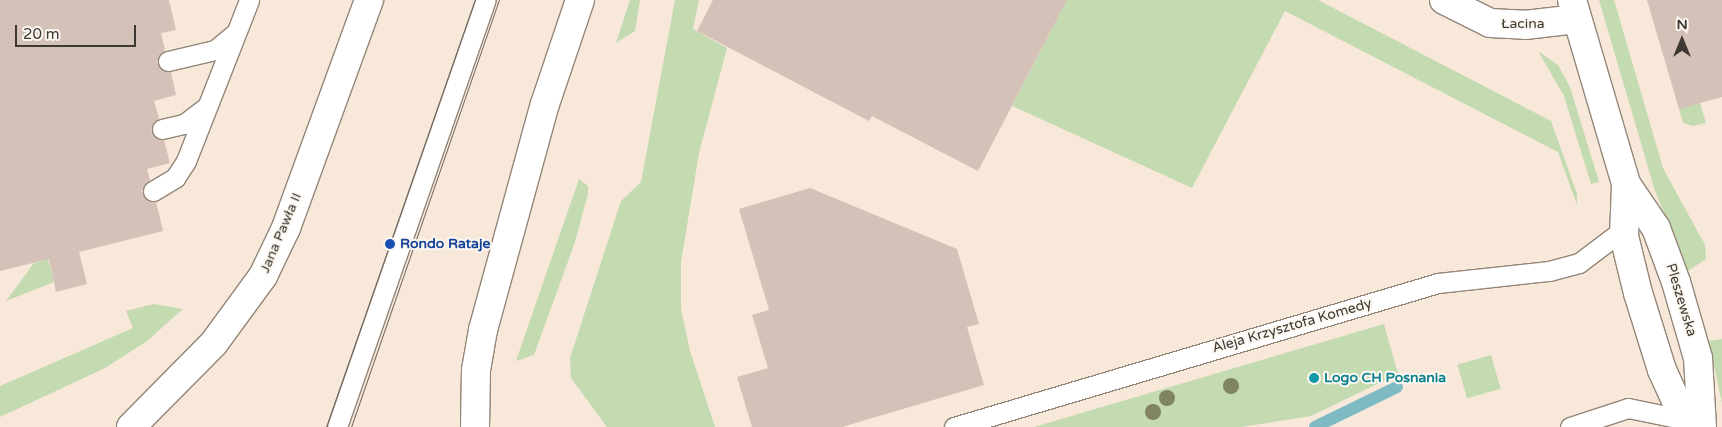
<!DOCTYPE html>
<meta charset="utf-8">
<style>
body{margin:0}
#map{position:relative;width:1722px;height:427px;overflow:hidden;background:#f7e8d9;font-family:"Varela Round",sans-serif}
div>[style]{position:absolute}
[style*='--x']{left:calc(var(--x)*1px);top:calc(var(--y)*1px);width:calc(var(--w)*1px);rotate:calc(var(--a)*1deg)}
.green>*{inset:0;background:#c4dab0;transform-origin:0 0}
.stream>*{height:12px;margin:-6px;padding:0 6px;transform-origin:6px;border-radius:6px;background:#7ebac4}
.building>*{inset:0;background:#d4c1b7}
.roads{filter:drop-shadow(1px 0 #938578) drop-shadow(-1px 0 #938578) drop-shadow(0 1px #938578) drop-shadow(0 -1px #938578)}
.lane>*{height:19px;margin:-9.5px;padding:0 9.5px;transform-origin:9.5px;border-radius:9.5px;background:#fff}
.street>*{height:28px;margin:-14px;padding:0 14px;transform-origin:14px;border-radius:14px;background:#fff}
.secondary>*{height:28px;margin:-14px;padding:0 14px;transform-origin:14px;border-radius:14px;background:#fff}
.tram>*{height:1px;margin:-0.5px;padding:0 0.5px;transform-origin:0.5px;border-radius:0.5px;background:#736a62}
.trees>*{width:16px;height:16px;margin:-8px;border-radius:50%;background:#808463}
.dots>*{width:14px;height:14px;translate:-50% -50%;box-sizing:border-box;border:2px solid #fdf7f1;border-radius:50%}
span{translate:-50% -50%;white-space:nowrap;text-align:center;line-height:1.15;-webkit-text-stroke:4px #fdf7f1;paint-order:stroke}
.street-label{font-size:14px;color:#3e3832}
.transit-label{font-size:14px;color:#164399;font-weight:700}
.left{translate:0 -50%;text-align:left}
.culture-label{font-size:14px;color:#0d838f;font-weight:700}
.north{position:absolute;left:1657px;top:15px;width:50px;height:50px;-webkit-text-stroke:4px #fdf7f1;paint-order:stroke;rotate:0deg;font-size:14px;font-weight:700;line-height:20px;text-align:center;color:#3e3832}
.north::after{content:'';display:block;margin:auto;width:18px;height:22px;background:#3e3832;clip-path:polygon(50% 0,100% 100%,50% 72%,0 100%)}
.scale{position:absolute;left:15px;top:25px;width:121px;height:22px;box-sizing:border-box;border:2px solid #3e3832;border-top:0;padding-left:6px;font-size:15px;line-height:18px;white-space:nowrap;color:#3e3832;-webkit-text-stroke:4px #fdf7f1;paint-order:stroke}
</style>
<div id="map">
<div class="green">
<div style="clip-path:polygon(630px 0,640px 0,635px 31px,616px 43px)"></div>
<div style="clip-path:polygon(675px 0,699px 0,693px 29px,727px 48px,699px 153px,681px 262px,681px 309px,690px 351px,715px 427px,607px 427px,571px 378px,570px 358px,621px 201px,641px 182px)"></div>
<div style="clip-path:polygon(1067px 0,1318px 0,1551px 121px,1577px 194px,1577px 205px,1558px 152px,1285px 11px,1192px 188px,1012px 106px)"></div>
<div style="clip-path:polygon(1599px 0,1614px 0,1663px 168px,1705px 245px,1706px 259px,1688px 271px,1655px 191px)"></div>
<div style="clip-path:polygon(1670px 0,1706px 123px,1693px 126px,1683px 123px,1679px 109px,1671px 37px,1659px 40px,1655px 28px,1668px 24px)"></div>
<div style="clip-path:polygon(1538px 51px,1558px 65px,1570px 87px,1599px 182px,1591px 184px,1564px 96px)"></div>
<div style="clip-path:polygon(579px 179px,588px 186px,588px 194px,575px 242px,534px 355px,516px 361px)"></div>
<div style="clip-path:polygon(48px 259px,54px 282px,6px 301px,34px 263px)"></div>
<div style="clip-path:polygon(154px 304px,183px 309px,147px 341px,105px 368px,0 417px,0 386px,133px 328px,126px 311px)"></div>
<div style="clip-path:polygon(1384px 324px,1398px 374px,1311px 416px,1241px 427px,1034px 427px)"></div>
<div style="clip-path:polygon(1722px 339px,1722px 403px,1709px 341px)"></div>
<div style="left:1491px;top:355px;width:35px;height:35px;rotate:74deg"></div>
</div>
<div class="stream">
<div style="--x:1315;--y:427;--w:91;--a:-26"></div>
</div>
<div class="building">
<div style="clip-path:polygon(0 0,169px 0,176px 30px,161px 33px,165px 50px,157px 63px,171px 72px,176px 95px,154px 101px,159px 118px,151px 131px,164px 140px,170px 163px,147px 169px,150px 180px,142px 191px,147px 200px,156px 202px,163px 231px,79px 252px,87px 284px,56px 292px,49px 259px,0 271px)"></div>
<div style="clip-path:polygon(713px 0,1067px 0,978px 171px,872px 116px,869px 121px,697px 31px)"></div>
<div style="clip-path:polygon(1647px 0,1722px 0,1722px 97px,1679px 109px)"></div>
<div style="clip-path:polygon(810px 188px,957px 249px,979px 324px,967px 327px,984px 385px,842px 427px,752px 427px,737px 377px,768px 368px,752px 315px,769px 310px,739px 209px)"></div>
</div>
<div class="roads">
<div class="lane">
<div style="--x:168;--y:61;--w:48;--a:-13.2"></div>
<div style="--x:215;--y:50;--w:25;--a:-40"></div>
<div style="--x:162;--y:129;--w:23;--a:-13"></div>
<div style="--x:184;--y:124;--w:25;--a:-37"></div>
<div style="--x:153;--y:191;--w:26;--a:-31"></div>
<div style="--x:175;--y:178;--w:20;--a:-57"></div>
<div style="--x:186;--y:161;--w:173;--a:-68.6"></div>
<div style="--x:337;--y:427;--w:452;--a:-70.8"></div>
<div style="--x:954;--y:427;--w:505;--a:-16.57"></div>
<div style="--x:1438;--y:283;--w:112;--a:-6.2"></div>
<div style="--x:1549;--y:271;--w:31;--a:-15"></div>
<div style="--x:1579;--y:263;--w:56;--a:-37.1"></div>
<div style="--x:1570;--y:427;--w:61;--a:-18.1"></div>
<div style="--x:1628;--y:408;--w:55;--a:11.5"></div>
</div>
<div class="street">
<div style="--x:1444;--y:0;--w:51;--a:26.6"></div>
<div style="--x:1490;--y:23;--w:35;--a:3"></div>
<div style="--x:1525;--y:25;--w:52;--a:-6.6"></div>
<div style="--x:1572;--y:0;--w:192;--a:73.6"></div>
<div style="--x:1626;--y:184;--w:53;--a:55.7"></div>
<div style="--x:1656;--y:228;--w:58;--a:69.7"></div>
<div style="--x:1676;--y:282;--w:79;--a:73.9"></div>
<div style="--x:1698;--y:358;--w:69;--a:86.7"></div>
<div style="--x:1626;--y:184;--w:52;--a:92.2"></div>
<div style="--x:1624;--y:236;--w:59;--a:76.2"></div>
<div style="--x:1638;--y:293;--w:81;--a:72.7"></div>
<div style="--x:1662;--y:370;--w:63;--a:65.5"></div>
</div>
<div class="secondary">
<div style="--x:131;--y:427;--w:118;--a:-45.3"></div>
<div style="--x:214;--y:343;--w:83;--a:-53.8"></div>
<div style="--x:263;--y:276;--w:53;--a:-64.4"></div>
<div style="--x:286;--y:228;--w:243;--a:-70"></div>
<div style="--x:475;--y:427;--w:57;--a:-89"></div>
<div style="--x:476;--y:370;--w:41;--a:-80.1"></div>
<div style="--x:483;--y:330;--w:234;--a:-74.7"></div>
<div style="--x:545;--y:104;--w:110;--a:-71.4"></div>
</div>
</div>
<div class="tram">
<div style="--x:326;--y:427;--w:452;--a:-70.8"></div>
<div style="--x:351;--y:427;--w:452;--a:-70.9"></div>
</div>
<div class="trees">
<div style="left:1231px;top:386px"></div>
<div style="left:1167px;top:398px"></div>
<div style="left:1153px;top:412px"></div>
</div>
<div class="dots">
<div style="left:390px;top:244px;background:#1a4fb4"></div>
<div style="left:1314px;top:378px;background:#0f9aa8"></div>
</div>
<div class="street-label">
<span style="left:1523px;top:24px">Łacina</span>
<span style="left:281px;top:233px;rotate:-67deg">Jana Pawła II</span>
<span style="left:1681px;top:300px;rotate:73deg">Pleszewska</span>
<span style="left:1292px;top:326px;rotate:-16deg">Aleja Krzysztofa Komedy</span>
</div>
<div class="transit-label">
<span class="left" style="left:400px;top:244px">Rondo Rataje</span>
</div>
<div class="culture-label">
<span class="left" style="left:1324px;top:378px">Logo CH Posnania</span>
</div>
<div class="north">N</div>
<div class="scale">20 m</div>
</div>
